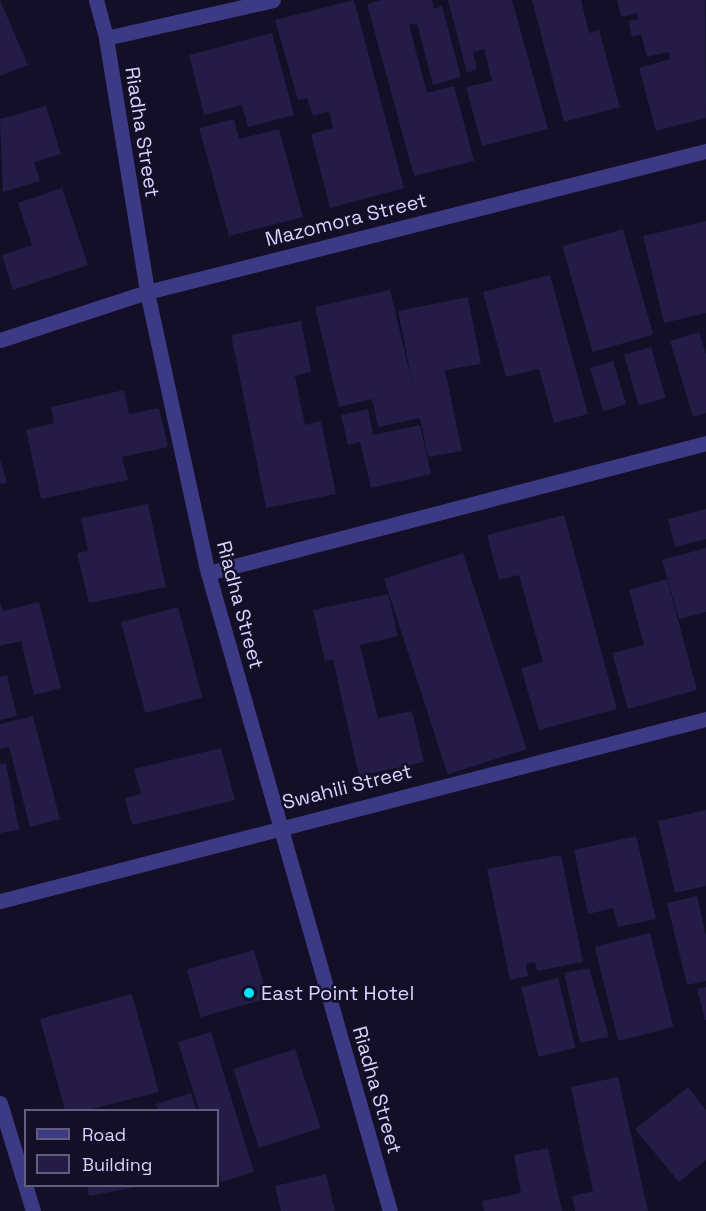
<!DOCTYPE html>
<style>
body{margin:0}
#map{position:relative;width:706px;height:1211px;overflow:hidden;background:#130f26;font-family:"Space Grotesk",sans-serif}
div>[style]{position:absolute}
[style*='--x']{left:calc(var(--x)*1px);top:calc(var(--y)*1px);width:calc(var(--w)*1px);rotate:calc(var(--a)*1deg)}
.building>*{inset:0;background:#241b47;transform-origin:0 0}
.minor>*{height:15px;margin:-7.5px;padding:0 7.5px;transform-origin:7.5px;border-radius:7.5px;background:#3d3a85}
.dots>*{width:16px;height:16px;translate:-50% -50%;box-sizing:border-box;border:3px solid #130f26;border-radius:50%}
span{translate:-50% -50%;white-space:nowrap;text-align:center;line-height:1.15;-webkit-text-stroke:5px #130f26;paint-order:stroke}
.street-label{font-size:20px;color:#d9d4ff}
.poi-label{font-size:20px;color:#d9d4ff}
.left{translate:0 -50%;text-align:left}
.legend{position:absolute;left:24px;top:1109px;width:195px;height:78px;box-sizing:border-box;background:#130f26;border:2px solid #625e7d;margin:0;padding:8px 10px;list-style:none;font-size:18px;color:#d9d4ff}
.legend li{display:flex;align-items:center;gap:12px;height:30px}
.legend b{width:30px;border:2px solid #625e7d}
</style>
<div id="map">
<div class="building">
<div style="clip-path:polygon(0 0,28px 65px,0 76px)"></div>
<div style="clip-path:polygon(354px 0,404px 188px,330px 208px,311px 134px,333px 128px,329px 111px,313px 116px,307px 98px,298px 100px,275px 20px)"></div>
<div style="clip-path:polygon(382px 0,432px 0,434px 9px,442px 6px,461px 77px,433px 85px,417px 23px,409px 25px,427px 93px,454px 86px,474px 161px,414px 176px,367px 4px)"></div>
<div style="clip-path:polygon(448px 0,512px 0,548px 129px,482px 146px,466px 87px,492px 81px,484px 49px,473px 52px,477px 69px,467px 73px)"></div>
<div style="clip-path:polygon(532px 0,581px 0,589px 33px,599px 30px,620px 107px,564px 122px)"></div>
<div style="clip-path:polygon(617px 0,705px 0,706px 118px,656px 131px,639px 68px,670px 59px,668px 52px,647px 57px,641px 34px,632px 37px,628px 21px,638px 19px,638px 13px,621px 17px)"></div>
<div style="clip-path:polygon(272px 33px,294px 115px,248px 127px,242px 105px,204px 115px,189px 55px)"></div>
<div style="clip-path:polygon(46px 106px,61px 154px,34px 162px,40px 181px,3px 192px,0 119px)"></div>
<div style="clip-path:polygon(234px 119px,239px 139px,279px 129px,303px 217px,229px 236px,199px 128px)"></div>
<div style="clip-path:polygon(62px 188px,88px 265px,13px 290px,2px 255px,32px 245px,18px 203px)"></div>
<div style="clip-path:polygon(706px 221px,706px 313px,664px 323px,643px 236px)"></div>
<div style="left:623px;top:229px;width:110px;height:63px;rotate:74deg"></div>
<div style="clip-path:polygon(550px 275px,588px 414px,554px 423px,539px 369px,506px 377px,483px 292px)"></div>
<div style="clip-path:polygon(390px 290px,413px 386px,398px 311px,468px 297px,481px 364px,445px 370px,462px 451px,428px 457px,420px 418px,378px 427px,372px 399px,339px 407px,315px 307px)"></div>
<div style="clip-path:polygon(301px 321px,311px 372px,295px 376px,305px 425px,321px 421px,336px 494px,266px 508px,231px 335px)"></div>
<div style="clip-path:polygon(699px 332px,706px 354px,706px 413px,693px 417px,670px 341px)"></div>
<div style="left:651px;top:347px;width:53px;height:28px;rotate:74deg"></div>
<div style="left:613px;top:361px;width:45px;height:24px;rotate:73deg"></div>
<div style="clip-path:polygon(124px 390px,129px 414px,159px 408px,168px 447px,122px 457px,128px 480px,41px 499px,26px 430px,54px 423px,51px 407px)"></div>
<div style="clip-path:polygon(368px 409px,373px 435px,420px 425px,431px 474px,371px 488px,360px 442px,348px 445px,341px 415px)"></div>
<div style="clip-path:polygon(0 459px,7px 483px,0 484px)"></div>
<div style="clip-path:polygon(148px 504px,166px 587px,89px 603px,77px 553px,88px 551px,81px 518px)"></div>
<div style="clip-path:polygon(706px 509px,706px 539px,675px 547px,668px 519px)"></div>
<div style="clip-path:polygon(564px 515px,617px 709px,539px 730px,521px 668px,543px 662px,519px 575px,499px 580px,487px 535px)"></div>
<div style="clip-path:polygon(706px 548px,706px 612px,679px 619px,662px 560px)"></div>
<div style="left:463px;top:553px;width:206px;height:83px;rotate:72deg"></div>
<div style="clip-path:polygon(667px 579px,697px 690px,628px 709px,612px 653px,644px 645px,629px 590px)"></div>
<div style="clip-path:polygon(388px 594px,398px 636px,360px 645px,378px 718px,412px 711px,424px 762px,359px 776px,333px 659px,325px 661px,313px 610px)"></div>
<div style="clip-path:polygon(39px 602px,61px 688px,34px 695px,21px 641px,0 646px,0 603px,3px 611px)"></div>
<div style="left:178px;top:607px;width:94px;height:59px;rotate:75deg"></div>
<div style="clip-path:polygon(7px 675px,17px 716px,0 720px,0 677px)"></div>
<div style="clip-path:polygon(33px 716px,60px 819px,30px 827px,9px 747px,0 749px,0 724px)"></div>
<div style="clip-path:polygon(221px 748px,235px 800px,132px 825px,125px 798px,141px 794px,134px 769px)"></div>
<div style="clip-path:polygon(6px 763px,19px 830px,0 833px,0 764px)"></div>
<div style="clip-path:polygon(706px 810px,706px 886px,675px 893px,658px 821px)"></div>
<div style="clip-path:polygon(636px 836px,656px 919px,618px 927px,613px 908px,588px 914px,574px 850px)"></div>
<div style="clip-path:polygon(561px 855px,583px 962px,537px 971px,535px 962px,526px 964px,528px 976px,510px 980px,487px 869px)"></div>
<div style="clip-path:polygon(697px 896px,706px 936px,706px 981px,687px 985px,667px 903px)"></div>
<div style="left:650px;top:933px;width:97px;height:57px;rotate:76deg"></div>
<div style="left:254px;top:950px;width:50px;height:70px;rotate:74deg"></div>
<div style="clip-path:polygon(589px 968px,609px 1037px,580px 1043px,564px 973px)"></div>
<div style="left:558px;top:978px;width:72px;height:38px;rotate:76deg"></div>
<div style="clip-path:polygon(706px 987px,706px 1020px,705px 1020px,697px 989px)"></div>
<div style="clip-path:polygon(132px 994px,159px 1092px,88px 1110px,65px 1110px,40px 1019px)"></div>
<div style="clip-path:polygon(211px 1032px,254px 1172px,221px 1182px,218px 1169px,218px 1110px,199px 1110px,178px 1042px)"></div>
<div style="left:295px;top:1049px;width:83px;height:65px;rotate:72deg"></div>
<div style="clip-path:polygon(618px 1077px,648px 1211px,575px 1211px,572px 1196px,593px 1191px,571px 1087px)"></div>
<div style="clip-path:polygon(688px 1087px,706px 1110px,706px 1160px,679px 1182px,635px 1129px)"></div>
<div style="clip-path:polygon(191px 1093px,196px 1110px,158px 1110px,156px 1104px)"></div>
<div style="clip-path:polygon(548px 1148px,562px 1211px,484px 1211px,482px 1201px,521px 1193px,514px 1155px)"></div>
<div style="clip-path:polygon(326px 1174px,335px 1211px,281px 1211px,275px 1186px)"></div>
<div style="clip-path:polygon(87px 1186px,136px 1186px,136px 1187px,89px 1196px)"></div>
</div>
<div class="minor">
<div style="--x:96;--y:0;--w:39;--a:75"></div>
<div style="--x:106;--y:38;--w:257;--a:80.8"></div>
<div style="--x:147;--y:292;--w:288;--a:77.8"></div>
<div style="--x:208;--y:573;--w:663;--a:74.08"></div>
<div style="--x:106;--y:38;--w:171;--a:-12.8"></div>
<div style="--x:0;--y:340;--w:155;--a:-18.1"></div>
<div style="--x:147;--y:292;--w:577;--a:-14.16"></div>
<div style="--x:208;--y:573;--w:515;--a:-14.63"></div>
<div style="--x:0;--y:901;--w:729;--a:-14.46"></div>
<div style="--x:0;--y:1103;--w:113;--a:73"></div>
</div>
<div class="dots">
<div style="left:249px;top:993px;background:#00e5ff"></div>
</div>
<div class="street-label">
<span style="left:142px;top:132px;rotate:81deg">Riadha Street</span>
<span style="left:346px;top:220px;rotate:-14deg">Mazomora Street</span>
<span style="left:240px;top:605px;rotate:75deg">Riadha Street</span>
<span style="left:347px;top:787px;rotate:-14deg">Swahili Street</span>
<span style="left:377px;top:1090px;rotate:74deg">Riadha Street</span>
</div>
<div class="poi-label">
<span class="left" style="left:261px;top:993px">East Point Hotel</span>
</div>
<ul class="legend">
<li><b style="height:8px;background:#3d3a85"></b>Road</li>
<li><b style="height:16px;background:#241b47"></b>Building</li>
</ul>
</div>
